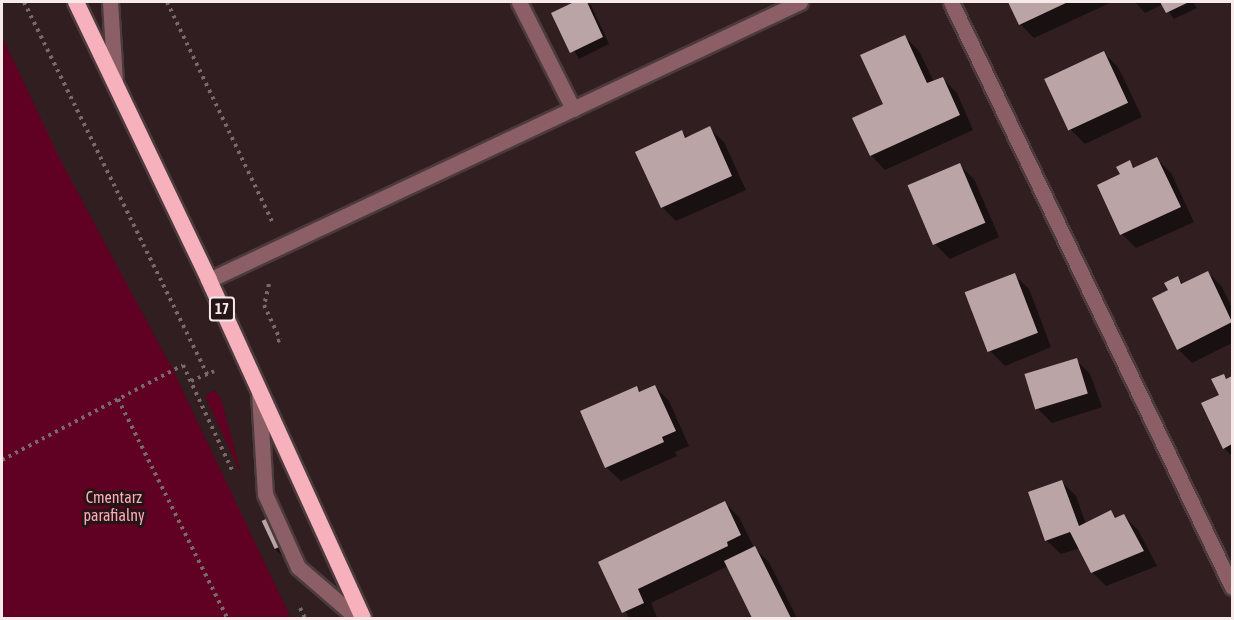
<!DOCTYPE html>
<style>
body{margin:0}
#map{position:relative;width:1234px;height:620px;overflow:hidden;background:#301e21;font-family:"Asap Condensed",sans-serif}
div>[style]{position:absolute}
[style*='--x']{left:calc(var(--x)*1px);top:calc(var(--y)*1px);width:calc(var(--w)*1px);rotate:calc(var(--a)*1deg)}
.green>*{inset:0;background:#600023}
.shadow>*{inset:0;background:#0007}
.building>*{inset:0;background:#bba4a6;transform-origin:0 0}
.path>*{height:4px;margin-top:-2px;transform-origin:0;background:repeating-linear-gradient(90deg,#78696b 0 3px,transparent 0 7.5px)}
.roads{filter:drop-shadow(2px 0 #4c3b3d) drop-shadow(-2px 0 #4c3b3d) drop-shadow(0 2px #4c3b3d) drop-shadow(0 -2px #4c3b3d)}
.service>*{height:15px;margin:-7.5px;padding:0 7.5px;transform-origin:7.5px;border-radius:7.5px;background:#8c5f66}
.minor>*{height:15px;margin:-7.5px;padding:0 7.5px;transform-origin:7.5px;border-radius:7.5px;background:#8c5f66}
.trunk>*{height:16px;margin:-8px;padding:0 8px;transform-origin:8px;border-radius:8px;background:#f6b1bc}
span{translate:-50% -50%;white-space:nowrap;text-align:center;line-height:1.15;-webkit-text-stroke:6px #261517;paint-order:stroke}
.shield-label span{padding:2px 4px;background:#261517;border:2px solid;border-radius:4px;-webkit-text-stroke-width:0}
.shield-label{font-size:15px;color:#f6eaeb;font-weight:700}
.park-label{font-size:16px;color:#fcabb7}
.frame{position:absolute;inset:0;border:3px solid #f6eaeb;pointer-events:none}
</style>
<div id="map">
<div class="green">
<div style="clip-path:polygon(2px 36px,60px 159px,173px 370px,291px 618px,2px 618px)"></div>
<div style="clip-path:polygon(215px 390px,221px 399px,242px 476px,205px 396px)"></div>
</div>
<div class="shadow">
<div style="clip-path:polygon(577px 2px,591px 5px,609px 44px,579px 59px,553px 14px)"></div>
<div style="clip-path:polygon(1009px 2px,1112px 2px,1034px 38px,1020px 24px)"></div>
<div style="clip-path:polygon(1135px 2px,1193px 2px,1197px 8px,1174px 19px,1163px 4px,1145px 13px)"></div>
<div style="clip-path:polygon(905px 37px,919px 51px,934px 82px,942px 78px,957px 93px,973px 130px,885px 170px,871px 155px)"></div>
<div style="clip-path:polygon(1104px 53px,1118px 67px,1142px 117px,1085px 144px,1071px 130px,1047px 81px)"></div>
<div style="clip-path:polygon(709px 128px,724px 142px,746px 190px,676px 221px,662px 207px,682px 132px,688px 138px)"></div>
<div style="clip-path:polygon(1157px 159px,1171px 173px,1194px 222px,1136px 248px,1122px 234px,1122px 175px,1129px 162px,1136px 169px)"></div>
<div style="clip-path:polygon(960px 165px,974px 179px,999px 237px,950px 259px,935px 244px,910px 186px)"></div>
<div style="clip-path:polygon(1208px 272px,1222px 287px,1232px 308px,1232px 343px,1192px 363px,1178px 349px,1170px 291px,1177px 278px,1184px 284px)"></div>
<div style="clip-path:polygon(1014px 275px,1029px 289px,1051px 347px,1005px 366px,991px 352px)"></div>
<div style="clip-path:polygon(1076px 360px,1090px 374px,1102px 407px,1052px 423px,1038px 409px)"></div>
<div style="clip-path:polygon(1223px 375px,1228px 380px,1232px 377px,1232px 456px,1224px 448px)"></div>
<div style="clip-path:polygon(655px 387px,669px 401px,689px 446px,675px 452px,677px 456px,621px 481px,606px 467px,637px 388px,642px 393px)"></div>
<div style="clip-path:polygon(1061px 481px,1076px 496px,1086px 524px,1110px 511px,1117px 518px,1123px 515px,1138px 530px,1157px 566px,1106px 586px,1092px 572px,1080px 548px,1061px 554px,1046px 540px)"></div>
<div style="clip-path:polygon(725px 503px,739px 517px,754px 548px,769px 562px,797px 618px,754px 618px,728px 566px,651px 603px,657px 617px,629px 618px,600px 563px)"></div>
<div style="clip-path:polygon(263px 521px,287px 554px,283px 556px,275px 549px)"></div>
</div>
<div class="building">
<div style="clip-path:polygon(574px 2px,587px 2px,603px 37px,570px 53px,551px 13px)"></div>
<div style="clip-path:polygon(1008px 2px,1068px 2px,1019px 25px)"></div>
<div style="clip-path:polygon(1160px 2px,1189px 2px,1166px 13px)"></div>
<div style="clip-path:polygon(905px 35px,927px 83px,943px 77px,960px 115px,870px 156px,852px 118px,883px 104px,860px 55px)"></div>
<div style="left:1104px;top:51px;width:57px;height:66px;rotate:65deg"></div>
<div style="clip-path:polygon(710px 126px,732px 176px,661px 208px,635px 152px,682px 130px,685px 138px)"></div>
<div style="clip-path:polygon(1157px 157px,1181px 207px,1120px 235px,1097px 185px,1120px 174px,1116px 167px,1130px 160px,1133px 168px)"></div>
<div style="left:960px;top:163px;width:65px;height:57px;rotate:67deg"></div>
<div style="clip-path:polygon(1208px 271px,1232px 322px,1177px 350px,1152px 298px,1168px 290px,1164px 283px,1178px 276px,1181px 284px)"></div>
<div style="left:1015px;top:273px;width:64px;height:54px;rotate:69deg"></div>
<div style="left:1077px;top:358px;width:37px;height:55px;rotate:73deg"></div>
<div style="clip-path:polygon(1224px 374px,1226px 379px,1232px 376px,1232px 444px,1223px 449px,1201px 403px,1219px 395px,1211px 379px)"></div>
<div style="clip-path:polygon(655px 385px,676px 431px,662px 437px,664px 442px,605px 468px,580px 411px,637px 386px,639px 392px)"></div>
<div style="clip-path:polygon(1062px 480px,1079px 526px,1111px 510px,1115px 518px,1124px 514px,1144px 551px,1091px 573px,1070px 532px,1045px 541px,1028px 492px)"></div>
<div style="clip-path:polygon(725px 501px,741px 535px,727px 542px,728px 546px,638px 589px,644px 603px,622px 613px,598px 562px)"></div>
<div style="left:268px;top:518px;width:31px;height:7px;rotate:65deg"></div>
<div style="clip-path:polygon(755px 546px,791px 618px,752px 618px,724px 561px)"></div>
</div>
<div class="path">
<div style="--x:24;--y:2;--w:415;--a:63.8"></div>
<div style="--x:167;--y:2;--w:243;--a:64.4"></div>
<div style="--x:269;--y:284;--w:22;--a:103"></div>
<div style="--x:264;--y:305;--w:38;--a:65"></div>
<div style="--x:280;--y:340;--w:7;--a:153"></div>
<div style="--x:191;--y:381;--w:25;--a:-23"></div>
<div style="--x:118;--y:399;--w:245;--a:63.5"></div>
<div style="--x:2;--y:460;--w:204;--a:-27.7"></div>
<div style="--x:183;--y:365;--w:118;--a:65"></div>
<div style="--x:300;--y:608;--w:11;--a:63"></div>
</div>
<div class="roads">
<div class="service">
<div style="--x:110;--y:2;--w:79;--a:86.4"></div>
<div style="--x:259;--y:393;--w:101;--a:86.6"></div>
<div style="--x:265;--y:494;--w:80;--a:65.7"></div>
<div style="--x:298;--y:567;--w:78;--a:40.8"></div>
</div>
<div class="minor">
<div style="--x:519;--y:2;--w:120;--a:63.2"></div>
<div style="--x:951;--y:2;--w:649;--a:64.34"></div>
<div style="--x:209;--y:280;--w:653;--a:-25.19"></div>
</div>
<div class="trunk">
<div style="--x:76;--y:2;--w:308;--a:64.4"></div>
<div style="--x:209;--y:280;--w:371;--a:65.5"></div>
</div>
</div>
<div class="shield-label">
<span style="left:222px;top:309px">17</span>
</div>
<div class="park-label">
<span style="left:114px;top:506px">Cmentarz<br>parafialny</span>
</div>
<div class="frame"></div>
</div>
